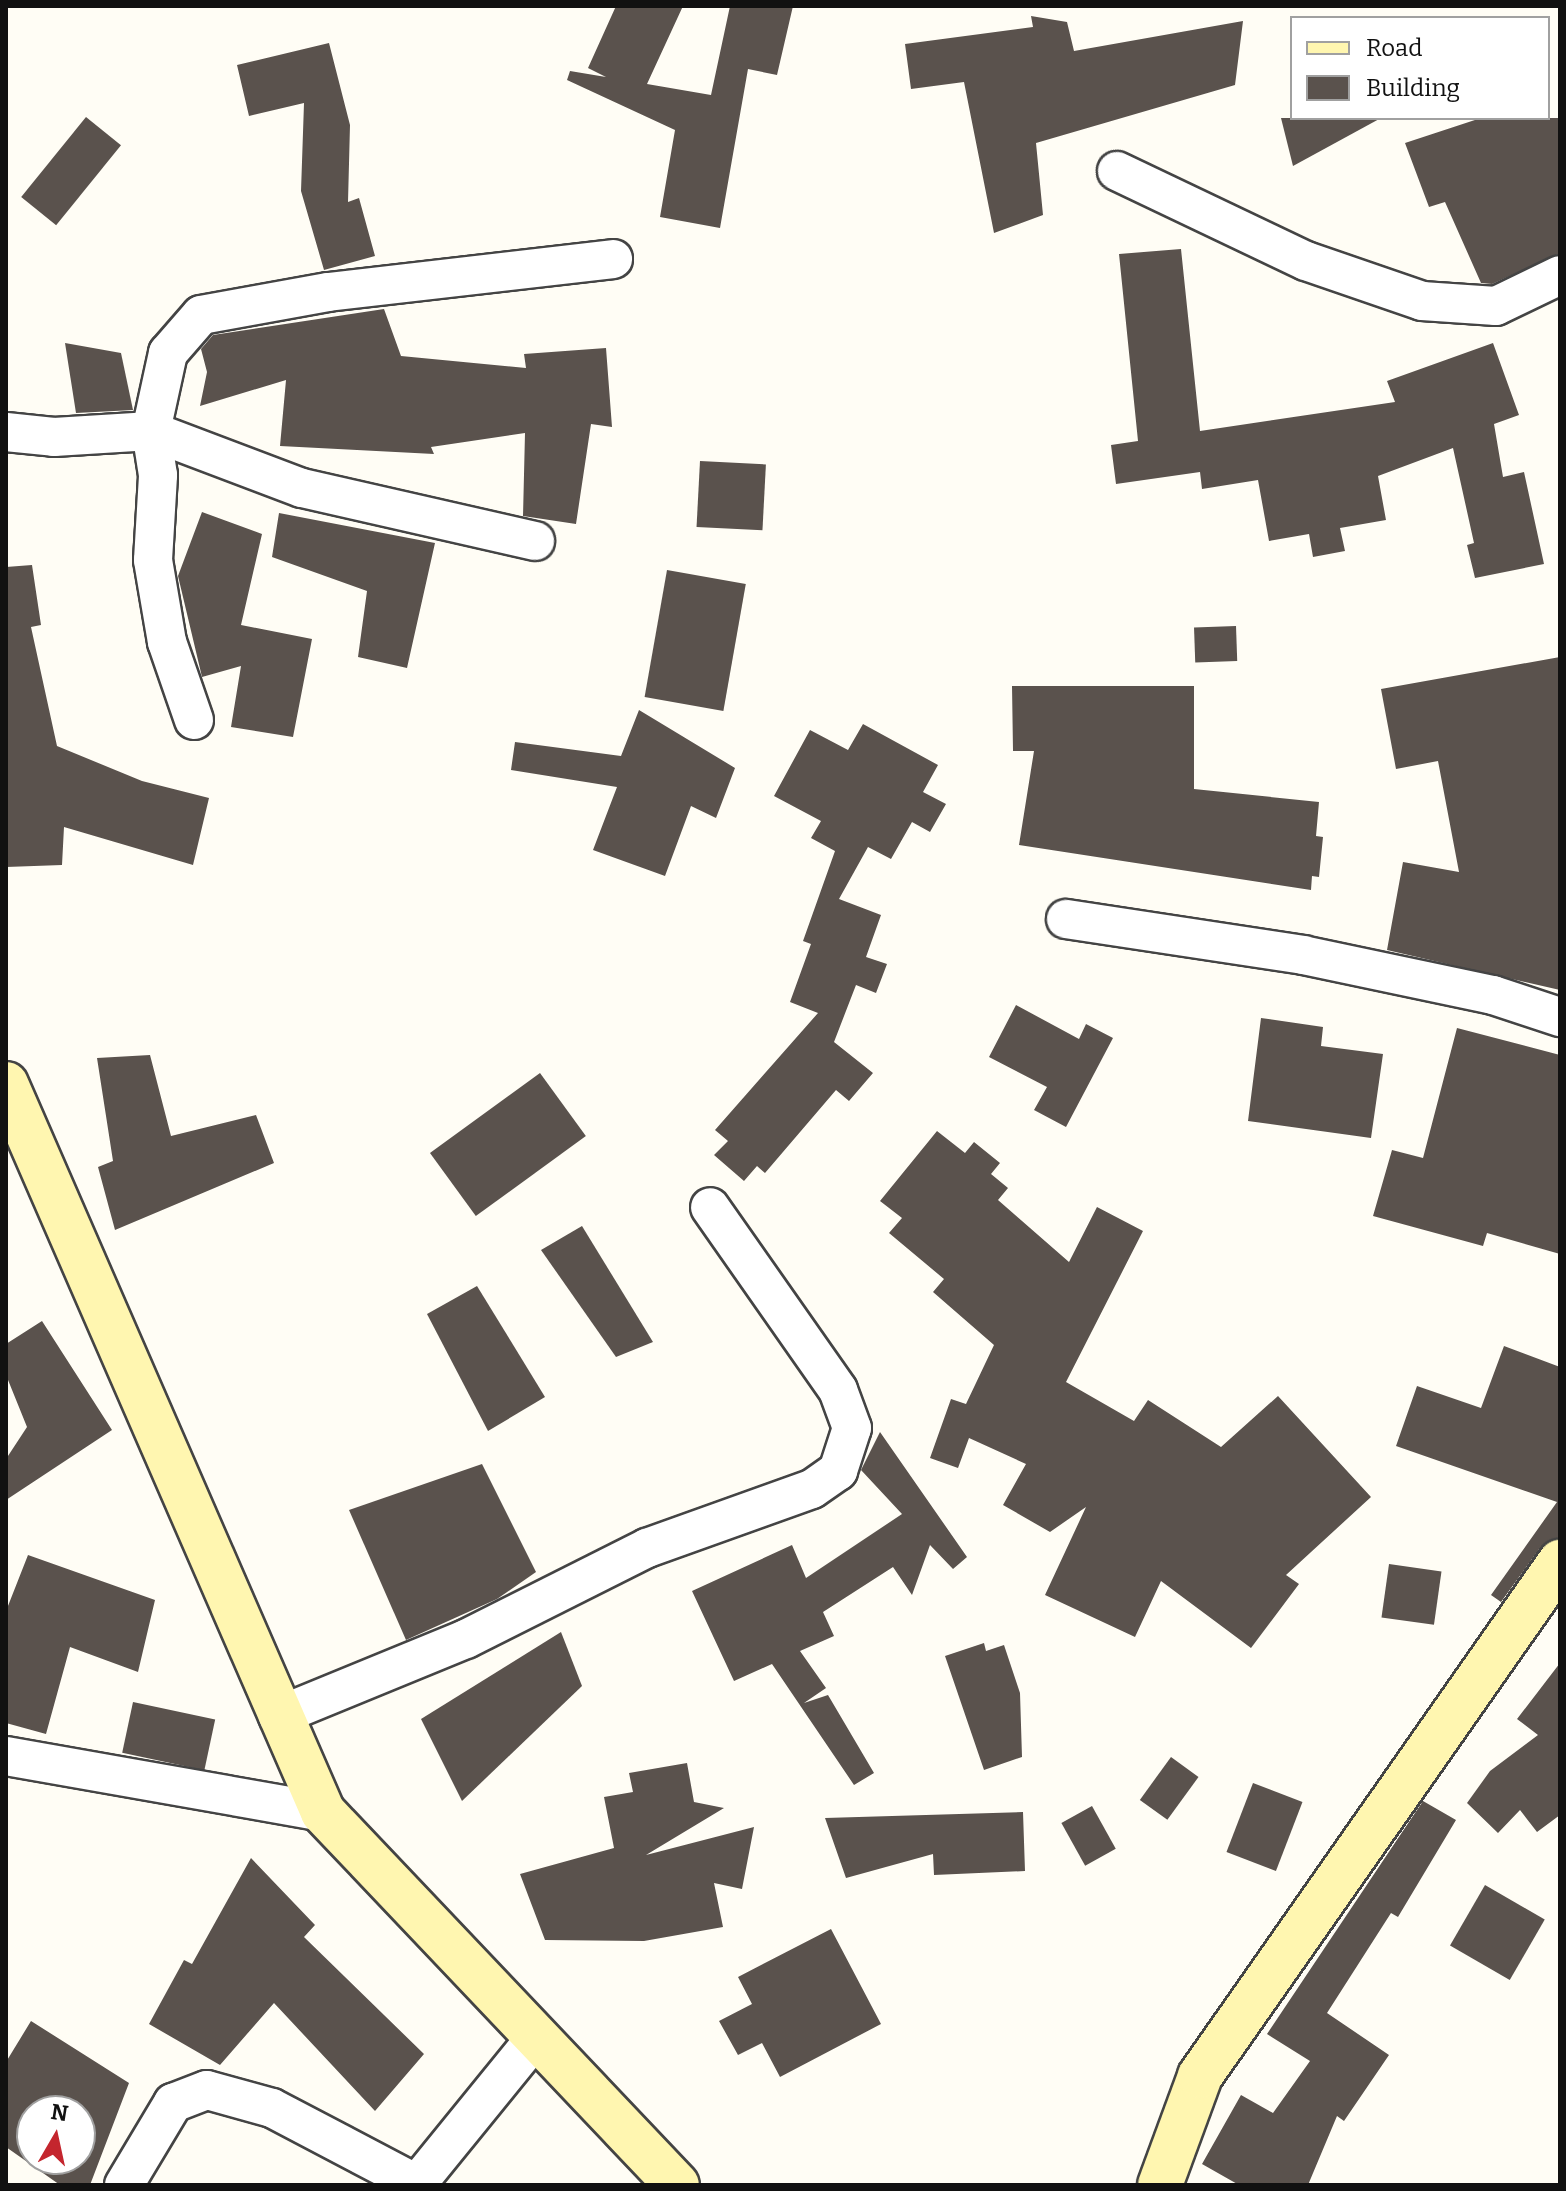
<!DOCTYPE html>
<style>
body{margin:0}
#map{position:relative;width:1566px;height:2191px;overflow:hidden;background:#fffdf5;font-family:Bitter,serif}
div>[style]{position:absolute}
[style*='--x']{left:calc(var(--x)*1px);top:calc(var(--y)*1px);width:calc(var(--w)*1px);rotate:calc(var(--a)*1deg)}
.building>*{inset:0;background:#5a524d;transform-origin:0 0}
.roads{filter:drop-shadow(2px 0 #444) drop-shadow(-2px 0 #444) drop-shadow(0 2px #444) drop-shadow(0 -2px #444)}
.street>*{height:38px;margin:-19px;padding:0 19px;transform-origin:19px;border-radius:19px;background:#fff}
.secondary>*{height:44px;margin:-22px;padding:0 22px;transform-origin:22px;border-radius:22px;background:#fff6b0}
span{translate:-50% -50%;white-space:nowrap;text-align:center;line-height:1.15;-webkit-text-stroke:8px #fff;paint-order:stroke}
.frame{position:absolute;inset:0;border:8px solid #111;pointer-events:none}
.legend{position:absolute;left:1290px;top:16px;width:260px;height:104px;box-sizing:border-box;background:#fff;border:2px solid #a0a0a0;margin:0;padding:10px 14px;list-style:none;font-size:24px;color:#111}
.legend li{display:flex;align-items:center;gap:16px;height:40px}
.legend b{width:40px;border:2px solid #a0a0a0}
.north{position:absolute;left:16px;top:2095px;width:80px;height:80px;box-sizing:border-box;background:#fff;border:2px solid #a0a0a0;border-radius:50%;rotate:9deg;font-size:22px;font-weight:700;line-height:32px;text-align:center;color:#111}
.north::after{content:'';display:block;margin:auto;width:28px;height:36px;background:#c4262e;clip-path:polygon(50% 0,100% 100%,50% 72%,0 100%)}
</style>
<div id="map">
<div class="building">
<div style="clip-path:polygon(616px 6px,683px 6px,647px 84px,711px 95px,730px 6px,793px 6px,777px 75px,748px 69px,720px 228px,660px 217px,675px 130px,567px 80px,570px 71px,606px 77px,588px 68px)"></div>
<div style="clip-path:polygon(1031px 16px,1067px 22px,1074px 51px,1243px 21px,1235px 85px,1036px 143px,1043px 215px,994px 233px,964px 82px,911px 89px,905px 44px,1033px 27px)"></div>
<div style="clip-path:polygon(329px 43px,350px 125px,348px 202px,359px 198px,375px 256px,324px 270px,301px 191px,304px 103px,249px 116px,237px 65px)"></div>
<div style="left:86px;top:117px;width:45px;height:103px;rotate:39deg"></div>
<div style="clip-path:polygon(1281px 118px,1381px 118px,1293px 166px)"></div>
<div style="clip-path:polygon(1481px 118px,1560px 118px,1560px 253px,1492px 284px,1481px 283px,1445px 202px,1429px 207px,1405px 143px)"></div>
<div style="clip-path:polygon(1181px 249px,1200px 431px,1395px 402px,1387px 381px,1493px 343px,1519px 415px,1494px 424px,1503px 477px,1524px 472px,1544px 564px,1475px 578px,1467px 545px,1474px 543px,1453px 448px,1378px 476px,1386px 520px,1340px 528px,1345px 551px,1313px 557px,1309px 534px,1269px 541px,1258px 480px,1202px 489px,1200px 472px,1116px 484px,1111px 445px,1138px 441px,1119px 254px)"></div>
<div style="clip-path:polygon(384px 309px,401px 356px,526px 368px,524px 354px,606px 348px,612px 427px,591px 424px,576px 524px,523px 516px,525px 433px,431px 447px,434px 454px,280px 446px,286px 380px,200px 406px,207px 372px,201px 349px,213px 335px)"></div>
<div style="clip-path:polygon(65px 343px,121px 353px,133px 410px,76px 413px)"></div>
<div style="left:700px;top:461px;width:66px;height:66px;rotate:3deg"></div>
<div style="clip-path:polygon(202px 512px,262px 534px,241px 625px,312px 639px,293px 737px,231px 727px,241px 666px,202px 677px,178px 576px)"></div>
<div style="clip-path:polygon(279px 513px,435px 543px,407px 668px,358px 657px,367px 591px,272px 557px)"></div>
<div style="clip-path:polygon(32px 565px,41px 625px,31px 627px,57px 746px,142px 781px,209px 798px,193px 865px,64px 827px,62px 865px,6px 867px,6px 567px)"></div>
<div style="left:667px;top:570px;width:80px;height:129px;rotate:10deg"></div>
<div style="left:1236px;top:626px;width:35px;height:42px;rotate:88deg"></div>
<div style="clip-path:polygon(1560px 657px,1560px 990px,1387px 950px,1403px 862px,1459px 872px,1438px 761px,1396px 769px,1381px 689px)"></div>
<div style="clip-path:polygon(1012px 686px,1194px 686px,1194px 789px,1319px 802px,1316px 836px,1323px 837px,1319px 877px,1312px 876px,1311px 890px,1019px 845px,1034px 751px,1013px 751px)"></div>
<div style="clip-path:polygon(639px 710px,735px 768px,716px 818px,691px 806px,665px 876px,593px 850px,617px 787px,511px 770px,515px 742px,621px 756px)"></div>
<div style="clip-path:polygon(863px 724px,938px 765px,923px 792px,946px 804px,930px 832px,912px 822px,891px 859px,868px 847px,839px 899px,881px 915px,866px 957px,887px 964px,876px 993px,856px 985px,834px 1042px,873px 1073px,849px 1101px,836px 1090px,765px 1173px,757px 1166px,744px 1181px,714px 1155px,728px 1141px,715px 1130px,818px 1013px,790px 1002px,811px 944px,803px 941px,835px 851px,811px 838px,821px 821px,774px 796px,810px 730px,848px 750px)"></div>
<div style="clip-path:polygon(1016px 1005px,1079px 1039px,1086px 1024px,1113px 1038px,1066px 1127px,1034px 1110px,1047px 1087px,989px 1057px)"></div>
<div style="clip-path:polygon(1261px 1018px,1323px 1027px,1321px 1046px,1383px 1054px,1371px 1138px,1248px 1121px)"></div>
<div style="clip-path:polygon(1457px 1028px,1560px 1055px,1560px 1254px,1487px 1233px,1483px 1246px,1373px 1216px,1392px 1150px,1423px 1158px)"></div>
<div style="clip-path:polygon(150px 1055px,171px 1136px,256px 1115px,274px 1163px,115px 1230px,98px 1167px,113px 1161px,97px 1058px)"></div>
<div style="left:540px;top:1073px;width:78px;height:136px;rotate:54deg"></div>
<div style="clip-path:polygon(937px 1131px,965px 1153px,974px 1142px,1000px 1163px,991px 1174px,1008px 1188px,998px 1200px,1069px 1262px,1097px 1207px,1143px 1231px,1066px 1382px,1134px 1421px,1148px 1400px,1221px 1447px,1278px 1396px,1371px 1497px,1286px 1575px,1299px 1584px,1251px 1648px,1161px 1581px,1135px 1637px,1045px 1595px,1086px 1507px,1050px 1532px,1003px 1505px,1026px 1464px,969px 1438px,958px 1468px,930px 1458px,951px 1399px,966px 1404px,994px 1345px,933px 1292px,944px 1279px,889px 1233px,902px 1218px,880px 1201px)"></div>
<div style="clip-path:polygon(582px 1226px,653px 1342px,616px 1357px,541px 1250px)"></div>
<div style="clip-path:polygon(477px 1286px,545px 1397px,488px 1431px,427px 1314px)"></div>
<div style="clip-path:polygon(42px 1321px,112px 1430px,6px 1500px,6px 1459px,27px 1427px,6px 1375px,6px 1344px)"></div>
<div style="clip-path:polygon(1504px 1346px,1560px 1367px,1560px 1537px,1540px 1548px,1501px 1602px,1491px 1595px,1557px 1502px,1396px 1446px,1417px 1386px,1481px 1408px)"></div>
<div style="clip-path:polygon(880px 1432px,967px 1557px,953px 1569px,930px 1545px,912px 1595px,893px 1567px,823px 1612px,834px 1636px,800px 1651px,826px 1688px,804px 1703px,828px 1695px,874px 1773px,854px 1785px,772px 1664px,734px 1681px,692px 1591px,792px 1545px,806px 1578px,902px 1514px,861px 1470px)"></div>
<div style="clip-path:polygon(482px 1464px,536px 1572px,497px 1599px,406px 1640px,349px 1510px)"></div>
<div style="clip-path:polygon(28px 1555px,155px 1600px,138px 1672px,70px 1647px,46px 1734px,6px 1723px,6px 1611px)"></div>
<div style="left:1389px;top:1564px;width:53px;height:54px;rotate:8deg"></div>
<div style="clip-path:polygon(561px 1632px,582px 1686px,462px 1801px,421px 1719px)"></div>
<div style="clip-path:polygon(984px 1643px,986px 1651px,1004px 1645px,1020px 1693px,1022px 1757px,984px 1770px,945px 1656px)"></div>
<div style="clip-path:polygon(1560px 1663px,1560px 1815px,1537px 1832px,1520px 1810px,1498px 1833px,1467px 1803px,1490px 1771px,1538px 1735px,1517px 1719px)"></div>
<div style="left:133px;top:1702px;width:84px;height:52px;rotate:12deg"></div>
<div style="left:1171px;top:1757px;width:34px;height:53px;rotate:36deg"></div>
<div style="clip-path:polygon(687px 1763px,694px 1802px,724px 1808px,646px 1855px,754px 1827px,742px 1889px,714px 1883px,723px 1927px,644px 1941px,545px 1940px,520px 1874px,614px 1848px,604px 1797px,633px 1792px,629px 1773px)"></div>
<div style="left:1253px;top:1783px;width:53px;height:74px;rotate:21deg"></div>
<div style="clip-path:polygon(1423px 1801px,1456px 1820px,1398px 1917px,1391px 1913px,1327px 2013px,1389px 2055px,1344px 2121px,1337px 2116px,1308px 2185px,1239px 2185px,1202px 2164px,1241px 2095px,1273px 2113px,1310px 2061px,1267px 2034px)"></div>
<div style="left:1092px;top:1806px;width:49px;height:35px;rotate:61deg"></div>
<div style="clip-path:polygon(1023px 1812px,1025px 1871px,934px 1875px,933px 1854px,846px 1878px,825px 1818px)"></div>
<div style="clip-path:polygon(251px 1858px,315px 1925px,304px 1937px,424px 2054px,375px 2111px,274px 2003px,220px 2065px,149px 2024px,184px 1960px,192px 1964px)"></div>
<div style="left:1485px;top:1885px;width:69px;height:70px;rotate:30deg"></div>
<div style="clip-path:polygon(831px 1929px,881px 2024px,780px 2077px,762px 2043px,738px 2055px,719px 2021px,752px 2004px,738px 1977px)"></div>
<div style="clip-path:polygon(evenodd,31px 2021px,129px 2083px,90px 2185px,60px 2185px,6px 2147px,6px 2062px,31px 2021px,32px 2111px,80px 2111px,80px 2159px,32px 2159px,32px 2111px)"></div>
</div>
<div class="roads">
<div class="street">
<div style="--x:1117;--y:171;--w:209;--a:25.5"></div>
<div style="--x:1306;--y:261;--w:123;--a:19"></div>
<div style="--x:1422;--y:301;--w:74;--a:3.9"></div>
<div style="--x:1496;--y:306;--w:71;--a:-25.8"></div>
<div style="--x:6;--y:432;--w:48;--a:5.9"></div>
<div style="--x:54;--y:437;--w:97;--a:-3.5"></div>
<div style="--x:151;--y:431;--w:161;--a:20.7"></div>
<div style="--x:302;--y:488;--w:239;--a:12.8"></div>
<div style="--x:194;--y:720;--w:83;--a:-109.1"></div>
<div style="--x:167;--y:642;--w:83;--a:-99.7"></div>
<div style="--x:153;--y:560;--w:85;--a:-86.6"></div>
<div style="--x:158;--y:475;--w:45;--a:-99"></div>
<div style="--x:151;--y:431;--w:80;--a:-77.7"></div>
<div style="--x:168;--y:353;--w:50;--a:-49"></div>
<div style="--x:201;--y:315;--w:129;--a:-10.3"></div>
<div style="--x:328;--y:292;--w:287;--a:-6.6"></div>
<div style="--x:1066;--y:919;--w:240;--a:8.6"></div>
<div style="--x:1303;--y:955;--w:194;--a:11.9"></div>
<div style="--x:1493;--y:995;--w:71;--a:18.2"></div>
<div style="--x:278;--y:1716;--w:203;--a:-22.3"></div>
<div style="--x:466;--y:1639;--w:203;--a:-26.7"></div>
<div style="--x:647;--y:1548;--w:175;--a:-19.7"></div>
<div style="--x:812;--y:1489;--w:32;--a:-35"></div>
<div style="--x:838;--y:1471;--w:45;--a:-72"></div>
<div style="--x:852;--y:1428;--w:40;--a:-110.2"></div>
<div style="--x:838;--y:1390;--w:223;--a:-125"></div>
<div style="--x:6;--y:1756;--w:322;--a:10"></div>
<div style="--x:124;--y:2185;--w:96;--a:-59.1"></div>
<div style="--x:173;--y:2103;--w:36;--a:-21"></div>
<div style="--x:207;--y:2090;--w:67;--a:15.5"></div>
<div style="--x:272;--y:2108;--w:164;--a:27.7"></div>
<div style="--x:416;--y:2185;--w:192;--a:-50.9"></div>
</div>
<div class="secondary">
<div style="--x:6;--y:1084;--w:794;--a:66.47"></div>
<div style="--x:323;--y:1812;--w:514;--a:46.5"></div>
<div style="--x:1160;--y:2185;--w:116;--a:-69.8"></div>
<div style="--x:1200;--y:2076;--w:628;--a:-54.99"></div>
</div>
</div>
<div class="frame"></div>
<ul class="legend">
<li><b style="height:10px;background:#fff6b0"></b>Road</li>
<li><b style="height:22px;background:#5a524d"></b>Building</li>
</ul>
<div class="north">N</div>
</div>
